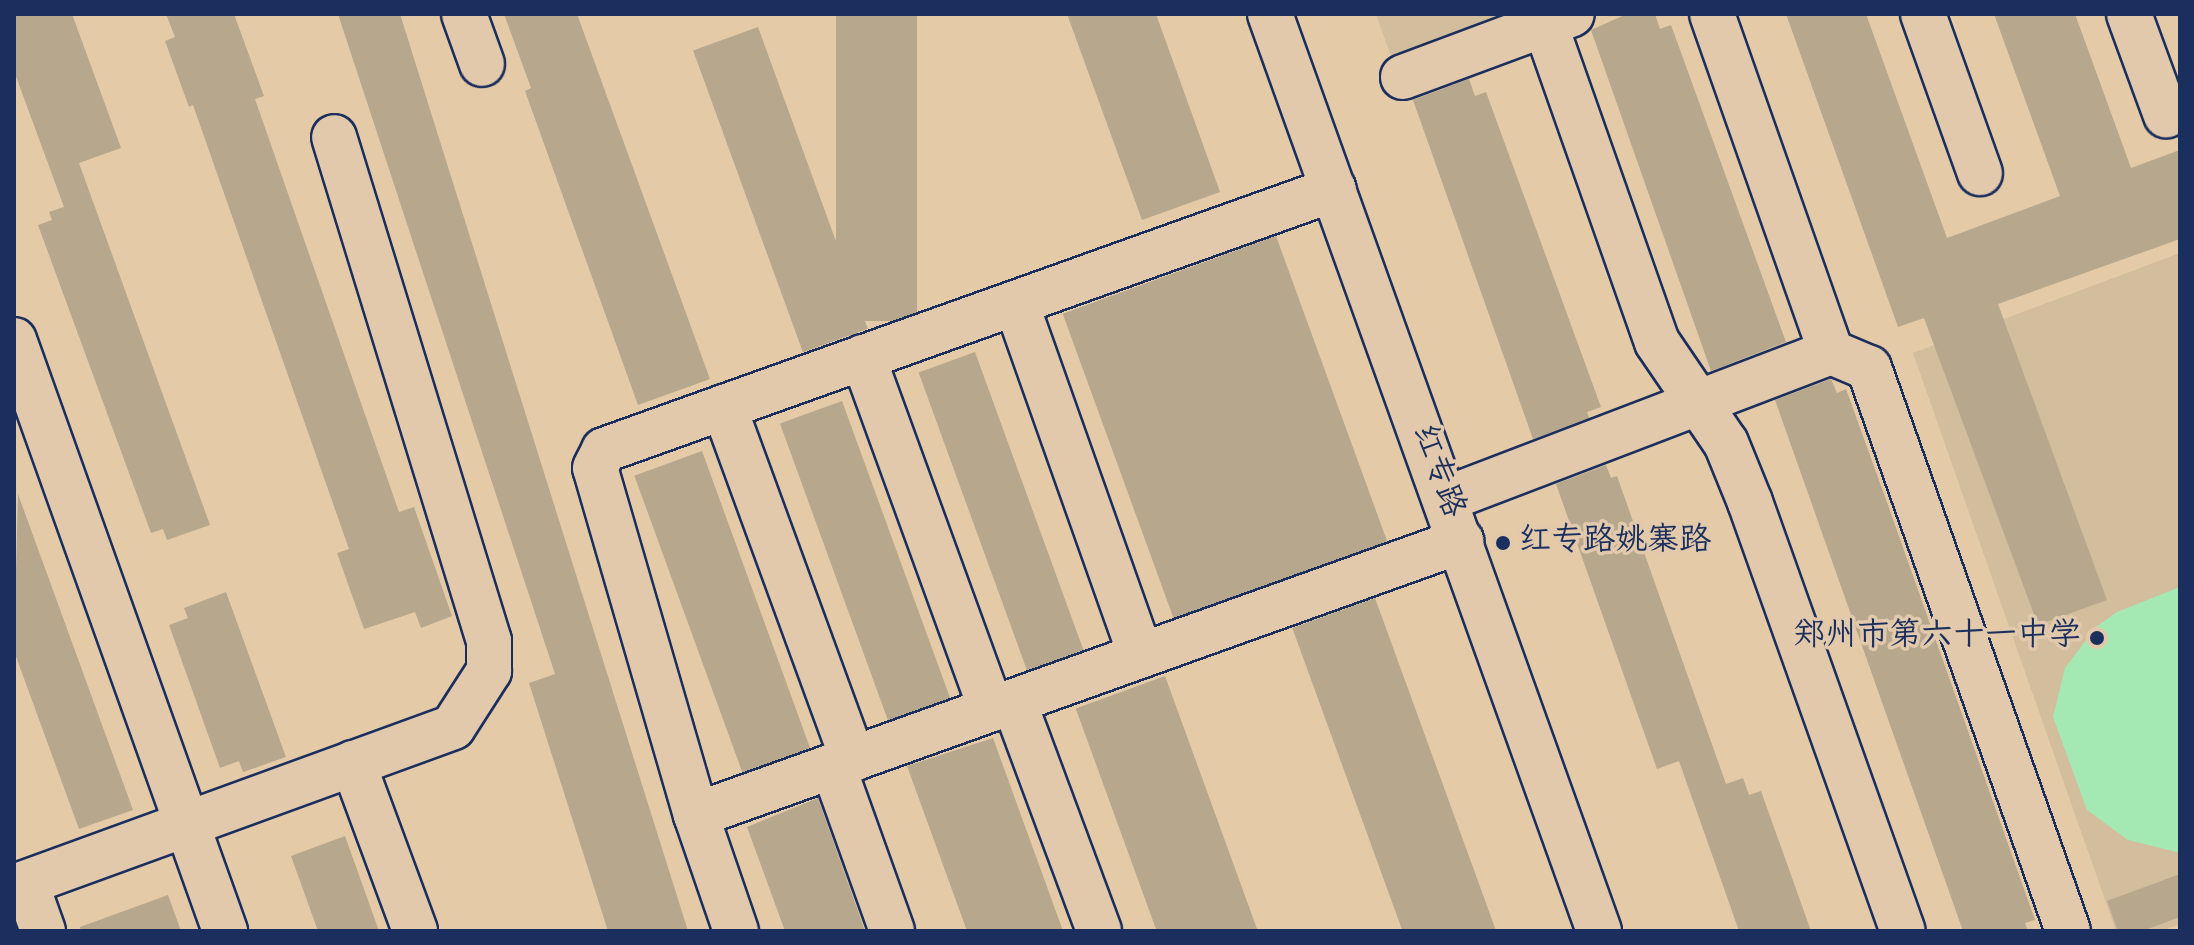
<!DOCTYPE html>
<meta charset="utf-8">
<style>
body{margin:0}
#map{position:relative;width:2194px;height:945px;overflow:hidden;background:#e4caa6;font-family:Dekko,"LXGW WenKai TC",sans-serif}
div>[style]{position:absolute}
[style*='--x']{left:calc(var(--x)*1px);top:calc(var(--y)*1px);width:calc(var(--w)*1px);rotate:calc(var(--a)*1deg)}
.built>*{inset:0;background:#d2bd9d}
.green>*{inset:0;background:#a4e9b4}
.building>*{inset:0;background:#b6a78d;transform-origin:0 0}
.roads{filter:drop-shadow(2px 0 #1b2f5e) drop-shadow(-2px 0 #1b2f5e) drop-shadow(0 2px #1b2f5e) drop-shadow(0 -2px #1b2f5e)}
.minor>*{height:44px;margin:-22px;padding:0 22px;transform-origin:22px;border-radius:22px;background:#e3c9ab}
.dots>*{width:22px;height:22px;translate:-50% -50%;box-sizing:border-box;border:4px solid #e3c9ab;border-radius:50%}
span{translate:-50% -50%;white-space:nowrap;text-align:center;line-height:1.15;-webkit-text-stroke:7px #e3c9ab;paint-order:stroke}
.street-label{font-size:32px;color:#1b2f5e}
.poi-label{font-size:32px;color:#1b2f5e}
.left{translate:0 -50%;text-align:left}
.right{translate:-100% -50%;text-align:right}
.frame{position:absolute;inset:0;border:16px solid #1b2f5e;pointer-events:none}
</style>
<div id="map">
<div class="built">
<div style="clip-path:polygon(1376px 14px,1529px 14px,1393px 62px)"></div>
<div style="clip-path:polygon(2180px 253px,2180px 924px,2161px 931px,2116px 931px,1913px 353px)"></div>
</div>
<div class="green">
<div style="clip-path:polygon(2180px 587px,2180px 851px,2177px 852px,2128px 840px,2087px 810px,2053px 717px,2065px 668px,2096px 627px,2117px 612px)"></div>
</div>
<div class="building">
<div style="clip-path:polygon(14px 14px,72px 14px,121px 148px,79px 163px,210px 525px,167px 540px,163px 529px,151px 533px,38px 225px,52px 220px,49px 212px,64px 207px,14px 71px)"></div>
<div style="clip-path:polygon(166px 14px,234px 14px,264px 96px,255px 99px,399px 512px,414px 507px,452px 616px,421px 628px,415px 612px,364px 629px,337px 553px,349px 549px,193px 105px,189px 107px,165px 41px,175px 37px)"></div>
<div style="clip-path:polygon(338px 14px,400px 14px,688px 931px,608px 931px,529px 683px,555px 674px)"></div>
<div style="clip-path:polygon(504px 14px,577px 14px,710px 379px,638px 405px,525px 91px,531px 88px)"></div>
<div style="left:836px;top:14px;width:81px;height:307px"></div>
<div style="clip-path:polygon(1067px 14px,1156px 14px,1220px 192px,1142px 220px)"></div>
<div style="clip-path:polygon(1627px 14px,1655px 14px,1660px 29px,1671px 25px,1786px 342px,1711px 371px,1591px 30px)"></div>
<div style="clip-path:polygon(1786px 14px,1866px 14px,1947px 238px,2060px 196px,1994px 14px,2075px 14px,2131px 168px,2180px 150px,2180px 239px,1998px 304px,2107px 600px,2038px 625px,1924px 318px,1898px 327px)"></div>
<div style="left:758px;top:27px;width:321px;height:69px;rotate:70deg"></div>
<div style="clip-path:polygon(1469px 79px,1475px 96px,1486px 92px,1601px 407px,1587px 412px,1589px 418px,1533px 439px,1413px 100px)"></div>
<div style="left:1276px;top:236px;width:325px;height:227px;rotate:70deg"></div>
<div style="left:975px;top:352px;width:317px;height:60px;rotate:70deg"></div>
<div style="clip-path:polygon(1831px 379px,1837px 393px,1846px 389px,1889px 508px,2035px 920px,2025px 923px,2028px 931px,1963px 931px,1775px 400px)"></div>
<div style="left:842px;top:401px;width:316px;height:66px;rotate:70deg"></div>
<div style="left:702px;top:451px;width:316px;height:72px;rotate:70deg"></div>
<div style="clip-path:polygon(1606px 465px,1611px 478px,1617px 476px,1726px 784px,1743px 778px,1749px 795px,1761px 791px,1811px 931px,1739px 931px,1679px 761px,1657px 769px,1556px 484px)"></div>
<div style="clip-path:polygon(18px 494px,133px 810px,79px 829px,14px 651px)"></div>
<div style="clip-path:polygon(226px 592px,286px 757px,243px 772px,239px 761px,220px 768px,169px 625px,188px 618px,184px 608px)"></div>
<div style="left:1375px;top:598px;width:354px;height:88px;rotate:70deg"></div>
<div style="left:1165px;top:676px;width:271px;height:95px;rotate:70deg"></div>
<div style="clip-path:polygon(993px 738px,1063px 931px,967px 931px,907px 766px)"></div>
<div style="clip-path:polygon(818px 798px,865px 931px,785px 931px,747px 827px)"></div>
<div style="clip-path:polygon(345px 836px,379px 931px,318px 931px,291px 856px)"></div>
<div style="clip-path:polygon(2180px 874px,2180px 917px,2142px 931px,2118px 931px,2107px 901px)"></div>
<div style="clip-path:polygon(168px 895px,181px 931px,81px 931px,80px 927px)"></div>
</div>
<div class="roads">
<div class="minor">
<div style="--x:464;--y:14;--w:53;--a:70.2"></div>
<div style="--x:1270;--y:14;--w:974;--a:70.26"></div>
<div style="--x:1923;--y:14;--w:169;--a:70.3"></div>
<div style="--x:2129;--y:14;--w:108;--a:69.9"></div>
<div style="--x:1545;--y:24;--w:337;--a:70.6"></div>
<div style="--x:1657;--y:342;--w:122;--a:55.7"></div>
<div style="--x:1726;--y:443;--w:64;--a:67.9"></div>
<div style="--x:1750;--y:502;--w:455;--a:70.4"></div>
<div style="--x:1403;--y:77;--w:180;--a:-20.4"></div>
<div style="--x:1016;--y:303;--w:374;--a:70.5"></div>
<div style="--x:14;--y:340;--w:628;--a:70.35"></div>
<div style="--x:1831;--y:352;--w:41;--a:22.8"></div>
<div style="--x:1869;--y:368;--w:597;--a:70.53"></div>
<div style="--x:863;--y:357;--w:375;--a:70"></div>
<div style="--x:724;--y:407;--w:375;--a:69.9"></div>
<div style="--x:1446;--y:499;--w:412;--a:-20.9"></div>
<div style="--x:1831;--y:352;--w:358;--a:-109.4"></div>
<div style="--x:1014;--y:702;--w:244;--a:69.6"></div>
<div style="--x:353;--y:763;--w:179;--a:69.7"></div>
<div style="--x:833;--y:766;--w:175;--a:70.3"></div>
<div style="--x:696;--y:815;--w:813;--a:-19.71"></div>
<div style="--x:26;--y:883;--w:51;--a:70.5"></div>
<div style="--x:14;--y:887;--w:467;--a:-20"></div>
<div style="--x:453;--y:727;--w:67;--a:-57.3"></div>
<div style="--x:489;--y:671;--w:30;--a:-90"></div>
<div style="--x:489;--y:641;--w:527;--a:-107.09"></div>
<div style="--x:736;--y:931;--w:123;--a:-109"></div>
<div style="--x:696;--y:815;--w:361;--a:-106.2"></div>
<div style="--x:595;--y:468;--w:20;--a:-63"></div>
<div style="--x:604;--y:450;--w:775;--a:-19.67"></div>
</div>
</div>
<div class="dots">
<div style="left:1503px;top:543px;background:#1b2f5e"></div>
<div style="left:2097px;top:638px;background:#1b2f5e"></div>
</div>
<div class="street-label">
<span style="left:1436px;top:472px;rotate:70deg">红专路</span>
</div>
<div class="poi-label">
<span class="left" style="left:1519px;top:543px">红专路姚寨路</span>
<span class="right" style="left:2081px;top:638px">郑州市第六十一中学</span>
</div>
<div class="frame"></div>
</div>
